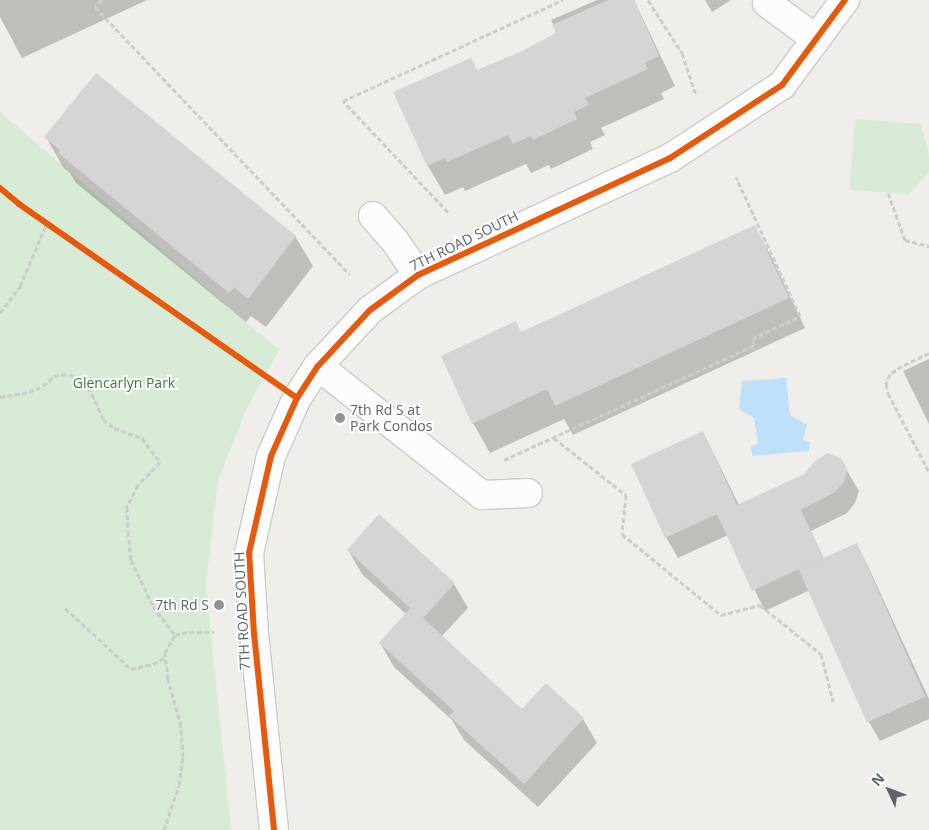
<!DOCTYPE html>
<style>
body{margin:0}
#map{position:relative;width:929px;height:830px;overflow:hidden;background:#efeeea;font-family:"Open Sans",sans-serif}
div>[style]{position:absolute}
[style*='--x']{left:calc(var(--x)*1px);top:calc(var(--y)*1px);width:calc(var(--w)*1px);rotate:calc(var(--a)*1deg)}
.green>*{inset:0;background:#d8ebd6}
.water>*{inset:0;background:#bfe0f9}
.shadow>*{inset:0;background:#0003}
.building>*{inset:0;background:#d6d5d3;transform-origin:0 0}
.path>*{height:3px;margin-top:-1.5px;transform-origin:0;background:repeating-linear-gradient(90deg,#cacfcc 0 5px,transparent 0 7.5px)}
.roads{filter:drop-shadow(1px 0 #cbcccc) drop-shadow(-1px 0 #cbcccc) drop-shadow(0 1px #cbcccc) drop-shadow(0 -1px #cbcccc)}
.minor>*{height:28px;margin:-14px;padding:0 14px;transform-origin:14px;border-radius:14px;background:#fdfcfc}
.cycleway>*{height:6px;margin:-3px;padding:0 3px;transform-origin:3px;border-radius:3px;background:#e8590c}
.dots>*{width:14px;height:14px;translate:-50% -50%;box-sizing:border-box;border:2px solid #fff;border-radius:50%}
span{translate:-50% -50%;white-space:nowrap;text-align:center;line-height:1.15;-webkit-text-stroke:4px #fff;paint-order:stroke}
.street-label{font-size:14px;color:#5f6368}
.park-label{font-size:14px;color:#348238}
.poi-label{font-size:14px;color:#5f6368}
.left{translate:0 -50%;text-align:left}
.right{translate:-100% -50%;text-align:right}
.north{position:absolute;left:864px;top:765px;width:50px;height:50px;-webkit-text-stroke:4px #fff;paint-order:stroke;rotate:313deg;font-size:14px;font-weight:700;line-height:20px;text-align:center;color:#5f6368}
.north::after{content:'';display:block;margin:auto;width:18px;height:22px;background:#5f6368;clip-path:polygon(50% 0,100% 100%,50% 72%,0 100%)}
</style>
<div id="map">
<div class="green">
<div style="clip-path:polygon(0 112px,279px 350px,246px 410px,218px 480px,206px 584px,231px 830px,0 830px)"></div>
<div style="clip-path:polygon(855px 119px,921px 124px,929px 156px,929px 172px,909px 194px,849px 190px)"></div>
</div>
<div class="water">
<div style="clip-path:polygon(786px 378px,790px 415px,807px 425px,803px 440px,810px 442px,809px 451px,752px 456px,751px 446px,758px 444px,754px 418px,739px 409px,742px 381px)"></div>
</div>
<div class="shadow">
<div style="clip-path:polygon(0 0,147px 0,22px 58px,0 17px)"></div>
<div style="clip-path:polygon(597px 0,634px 0,675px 86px,661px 93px,664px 99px,601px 128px,605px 135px,590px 142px,593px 149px,551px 169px,549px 165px,531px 173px,526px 164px,465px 191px,463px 187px,445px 195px,428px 166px,395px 92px,477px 71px,523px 52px,558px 34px,551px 20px)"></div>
<div style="clip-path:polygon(705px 0,731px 0,712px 12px)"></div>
<div style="clip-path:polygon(46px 137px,295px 236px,313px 266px,266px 327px,251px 316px,246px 322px,76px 183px,70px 173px,63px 167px)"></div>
<div style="clip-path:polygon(754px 226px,771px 256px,805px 328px,573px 435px,564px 419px,490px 453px,473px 423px,521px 333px)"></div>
<div style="clip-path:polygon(929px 359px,929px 424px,903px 371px)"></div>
<div style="clip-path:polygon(703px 432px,739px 505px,840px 459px,859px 491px,855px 503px,847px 513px,811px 531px,824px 559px,856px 545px,867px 564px,929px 699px,929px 719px,880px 741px,869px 722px,810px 590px,765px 611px,728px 535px,678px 558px,666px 537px)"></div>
<div style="clip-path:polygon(348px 550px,454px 584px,468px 608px,441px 637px,522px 711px,546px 685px,583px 719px,597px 743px,538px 807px,464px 740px,452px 720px,394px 667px,380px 643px,406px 614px,362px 574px)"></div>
</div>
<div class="building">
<div style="clip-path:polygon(608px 0,634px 0,659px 56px,645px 63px,648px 69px,585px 98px,589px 105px,574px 112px,577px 119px,533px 140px,531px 136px,513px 144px,508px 135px,447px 162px,445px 158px,427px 166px,393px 92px,471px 58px,477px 70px,522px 51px,556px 33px,552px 25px)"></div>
<div style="clip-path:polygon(96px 73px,296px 236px,248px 299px,234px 287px,229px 293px,58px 153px,60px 150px,44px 137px)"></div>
<div style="clip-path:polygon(755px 225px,789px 298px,555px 406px,547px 389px,472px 424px,441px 356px,516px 321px,521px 332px)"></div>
<div style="clip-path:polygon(703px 431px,737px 505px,804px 474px,816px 460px,828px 453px,841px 458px,847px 469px,844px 482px,835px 492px,801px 510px,823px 558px,752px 591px,717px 514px,665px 538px,631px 464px)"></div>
<div style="clip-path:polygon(379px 514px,455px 583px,423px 618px,522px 709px,546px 683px,584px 718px,524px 784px,449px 716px,454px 711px,379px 643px,410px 608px,347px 550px)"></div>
<div style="left:857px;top:543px;width:168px;height:64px;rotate:66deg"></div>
</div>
<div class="path">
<div style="--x:102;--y:0;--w:10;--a:135"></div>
<div style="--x:95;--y:7;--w:369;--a:46.4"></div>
<div style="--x:648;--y:0;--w:63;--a:57.3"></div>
<div style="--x:682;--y:53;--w:44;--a:71.6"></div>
<div style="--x:888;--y:193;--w:50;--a:70.1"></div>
<div style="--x:905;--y:240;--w:25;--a:14"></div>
<div style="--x:448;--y:212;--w:153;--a:-133.4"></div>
<div style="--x:343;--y:101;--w:242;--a:-24.7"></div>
<div style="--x:0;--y:313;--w:34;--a:-53"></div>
<div style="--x:20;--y:286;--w:69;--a:-66.8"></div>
<div style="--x:929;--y:353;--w:30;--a:154"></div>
<div style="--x:902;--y:366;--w:14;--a:146"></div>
<div style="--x:890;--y:374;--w:11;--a:112"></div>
<div style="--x:886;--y:384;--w:9;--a:77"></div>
<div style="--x:888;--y:393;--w:89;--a:62.6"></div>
<div style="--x:0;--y:397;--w:29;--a:-10"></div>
<div style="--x:29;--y:392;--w:15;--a:-23"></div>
<div style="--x:43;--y:386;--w:15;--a:-42"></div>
<div style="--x:54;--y:376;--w:15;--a:-8"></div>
<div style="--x:69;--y:374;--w:16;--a:27"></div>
<div style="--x:83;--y:381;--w:16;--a:55"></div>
<div style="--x:92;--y:394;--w:27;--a:66"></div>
<div style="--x:103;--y:419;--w:14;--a:39"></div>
<div style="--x:114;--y:428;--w:30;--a:20"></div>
<div style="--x:142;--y:438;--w:30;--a:53"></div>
<div style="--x:160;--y:462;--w:32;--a:134"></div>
<div style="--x:138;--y:485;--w:25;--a:117"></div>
<div style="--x:127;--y:507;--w:25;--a:88"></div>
<div style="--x:128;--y:532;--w:28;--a:84"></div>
<div style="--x:131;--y:560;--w:51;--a:64.4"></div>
<div style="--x:153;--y:606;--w:36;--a:53"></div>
<div style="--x:554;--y:438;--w:92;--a:38.4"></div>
<div style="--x:626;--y:495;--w:39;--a:96"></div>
<div style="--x:622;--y:534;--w:128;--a:39.3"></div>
<div style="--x:721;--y:615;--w:40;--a:-14.4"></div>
<div style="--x:760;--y:605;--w:78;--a:38.8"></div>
<div style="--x:821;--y:654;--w:49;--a:75.7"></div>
<div style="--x:504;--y:460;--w:276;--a:-24.6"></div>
<div style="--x:755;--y:345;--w:7;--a:-117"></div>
<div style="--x:752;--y:339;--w:53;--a:-25.6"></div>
<div style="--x:800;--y:316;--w:153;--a:-114.7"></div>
<div style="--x:65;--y:608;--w:90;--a:42.7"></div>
<div style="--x:131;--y:669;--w:23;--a:-13"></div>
<div style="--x:153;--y:664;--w:14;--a:-30"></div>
<div style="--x:164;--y:830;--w:47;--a:-71.6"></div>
<div style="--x:179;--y:785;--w:28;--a:-82"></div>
<div style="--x:183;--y:757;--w:31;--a:-94"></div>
<div style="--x:181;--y:726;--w:49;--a:-105.5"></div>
<div style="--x:168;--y:679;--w:26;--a:-97"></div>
<div style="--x:165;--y:653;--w:21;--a:-61"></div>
<div style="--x:175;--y:635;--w:14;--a:-12"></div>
<div style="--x:189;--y:632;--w:25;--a:0"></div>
</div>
<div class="roads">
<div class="minor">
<div style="--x:767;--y:3;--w:61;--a:36.3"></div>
<div style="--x:373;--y:216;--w:33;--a:49"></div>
<div style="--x:395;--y:241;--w:41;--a:55.9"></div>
<div style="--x:318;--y:366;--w:209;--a:38.2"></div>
<div style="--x:482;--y:495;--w:46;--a:-2.5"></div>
<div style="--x:274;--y:830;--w:197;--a:-95.8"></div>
<div style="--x:254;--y:634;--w:81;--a:-93.5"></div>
<div style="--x:249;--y:553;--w:99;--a:-77.2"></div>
<div style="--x:271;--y:456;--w:64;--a:-65.9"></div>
<div style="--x:297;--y:398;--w:38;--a:-57"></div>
<div style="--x:318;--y:366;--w:76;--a:-47.1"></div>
<div style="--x:370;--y:310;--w:59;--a:-36.1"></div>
<div style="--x:418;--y:275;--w:278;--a:-24.9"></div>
<div style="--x:670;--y:158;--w:134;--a:-33.1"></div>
<div style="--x:782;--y:85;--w:106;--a:-53.5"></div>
</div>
</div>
<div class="cycleway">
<div style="--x:0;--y:188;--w:25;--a:40"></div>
<div style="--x:19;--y:204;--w:339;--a:34.9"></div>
<div style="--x:274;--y:830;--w:197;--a:-95.8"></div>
<div style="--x:254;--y:634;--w:81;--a:-93.5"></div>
<div style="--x:249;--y:553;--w:99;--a:-77.2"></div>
<div style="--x:271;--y:456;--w:64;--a:-65.9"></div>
<div style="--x:297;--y:398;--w:38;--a:-57"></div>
<div style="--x:318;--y:366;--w:76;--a:-47.1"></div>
<div style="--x:370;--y:310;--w:59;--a:-36.1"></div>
<div style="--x:418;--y:275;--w:278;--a:-24.9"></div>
<div style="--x:670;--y:158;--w:134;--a:-33.1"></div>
<div style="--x:782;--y:85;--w:106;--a:-53.5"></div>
</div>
<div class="dots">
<div style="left:340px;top:418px;background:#919496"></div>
<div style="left:219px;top:605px;background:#919496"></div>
</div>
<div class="street-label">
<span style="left:464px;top:241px;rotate:-26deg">7TH ROAD SOUTH</span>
<span style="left:242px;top:611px;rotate:-93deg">7TH ROAD SOUTH</span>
</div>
<div class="park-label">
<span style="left:124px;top:383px">Glencarlyn Park</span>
</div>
<div class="poi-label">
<span class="left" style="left:350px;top:418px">7th Rd S at<br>Park Condos</span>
<span class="right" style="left:209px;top:605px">7th Rd S</span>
</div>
<div class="north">N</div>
</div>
